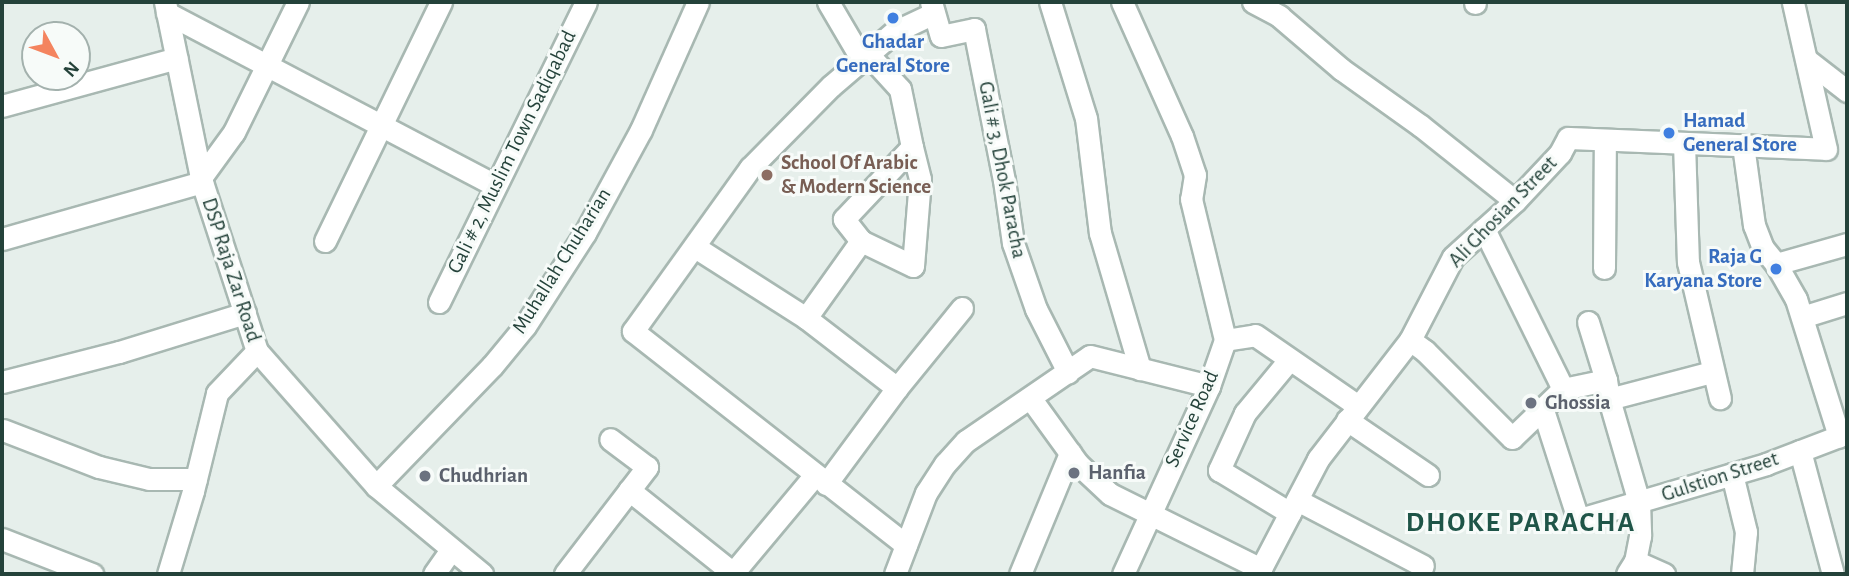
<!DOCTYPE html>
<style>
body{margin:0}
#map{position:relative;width:1849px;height:576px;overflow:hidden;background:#e6efeb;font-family:"Alegreya Sans",sans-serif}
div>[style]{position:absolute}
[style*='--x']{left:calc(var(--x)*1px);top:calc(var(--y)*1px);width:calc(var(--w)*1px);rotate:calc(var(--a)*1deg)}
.roads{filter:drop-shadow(2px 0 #a8b8b2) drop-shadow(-2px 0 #a8b8b2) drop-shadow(0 2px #a8b8b2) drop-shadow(0 -2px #a8b8b2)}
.minor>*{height:21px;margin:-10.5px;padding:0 10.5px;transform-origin:10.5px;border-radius:10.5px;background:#fff}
.dots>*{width:19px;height:19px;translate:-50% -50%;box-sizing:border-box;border:4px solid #f7fbf9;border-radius:50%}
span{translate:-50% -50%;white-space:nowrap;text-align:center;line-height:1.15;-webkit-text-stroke:6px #f7fbf9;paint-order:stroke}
.shop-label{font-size:21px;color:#366cbe;font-weight:700}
.left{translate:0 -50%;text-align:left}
.right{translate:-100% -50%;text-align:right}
.street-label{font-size:21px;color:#24423a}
.education-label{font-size:21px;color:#785e54;font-weight:700}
.worship-label{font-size:21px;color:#5b616d;font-weight:700}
.district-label{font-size:28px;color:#1f5548;font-weight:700;letter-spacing:2px}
.frame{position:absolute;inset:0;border:4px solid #24423a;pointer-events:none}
.north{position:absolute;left:21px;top:21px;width:70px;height:70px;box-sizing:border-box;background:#f7fbf9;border:2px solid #a3b1ad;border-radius:50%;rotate:131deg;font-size:19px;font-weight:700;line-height:28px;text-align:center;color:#24423a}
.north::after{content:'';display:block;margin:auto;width:24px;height:32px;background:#f4845f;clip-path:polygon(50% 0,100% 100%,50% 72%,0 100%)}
</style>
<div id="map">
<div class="roads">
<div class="minor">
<div style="--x:165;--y:2;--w:184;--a:78.4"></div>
<div style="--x:202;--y:182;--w:178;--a:72"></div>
<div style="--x:257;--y:351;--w:180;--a:48.6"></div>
<div style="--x:376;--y:486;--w:138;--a:39.7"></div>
<div style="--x:828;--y:2;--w:67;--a:59.6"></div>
<div style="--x:931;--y:2;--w:35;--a:74"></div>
<div style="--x:941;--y:36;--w:34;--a:-12"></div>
<div style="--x:974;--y:29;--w:154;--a:78.8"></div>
<div style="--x:1004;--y:180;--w:64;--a:81.9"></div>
<div style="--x:1013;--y:243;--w:70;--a:70.8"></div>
<div style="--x:1036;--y:309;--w:71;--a:63.1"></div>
<div style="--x:1050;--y:2;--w:121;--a:72.8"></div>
<div style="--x:1086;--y:118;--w:116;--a:83.1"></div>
<div style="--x:1100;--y:233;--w:142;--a:73.6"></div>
<div style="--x:1122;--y:2;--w:147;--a:65.9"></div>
<div style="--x:1182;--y:136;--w:41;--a:71.6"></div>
<div style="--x:1195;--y:175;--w:24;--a:99"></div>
<div style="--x:1191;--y:199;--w:145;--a:76.4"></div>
<div style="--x:1253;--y:2;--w:30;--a:28"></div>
<div style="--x:1279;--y:16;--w:82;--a:40.5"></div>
<div style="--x:1341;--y:69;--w:98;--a:35.5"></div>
<div style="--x:1421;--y:126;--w:120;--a:38.6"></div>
<div style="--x:1475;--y:3;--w:1;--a:-90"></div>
<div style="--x:167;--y:13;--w:370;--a:27.7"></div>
<div style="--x:868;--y:54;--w:47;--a:47.6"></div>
<div style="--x:900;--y:89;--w:59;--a:78.3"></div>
<div style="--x:1807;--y:60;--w:51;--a:37.8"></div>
<div style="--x:2;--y:106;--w:181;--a:-15.3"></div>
<div style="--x:1684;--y:143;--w:119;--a:88.1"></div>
<div style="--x:1688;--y:262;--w:140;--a:76.8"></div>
<div style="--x:1743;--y:145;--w:81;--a:82.2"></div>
<div style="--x:1754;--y:225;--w:25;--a:69"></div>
<div style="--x:1763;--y:248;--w:21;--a:51"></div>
<div style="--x:1776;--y:264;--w:74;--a:-15.7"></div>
<div style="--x:202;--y:176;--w:54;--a:-54"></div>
<div style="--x:234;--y:132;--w:145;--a:-63.8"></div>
<div style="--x:1484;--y:229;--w:178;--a:63.7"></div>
<div style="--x:2;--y:239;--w:208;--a:-15.9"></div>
<div style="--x:325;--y:241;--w:266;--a:-64.1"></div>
<div style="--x:695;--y:247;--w:132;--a:32.6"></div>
<div style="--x:806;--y:318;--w:115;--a:37.6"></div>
<div style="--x:1776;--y:264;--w:40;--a:60.3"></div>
<div style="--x:1796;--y:299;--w:144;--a:72.6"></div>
<div style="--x:1604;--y:268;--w:128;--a:-89.6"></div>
<div style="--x:439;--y:302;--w:334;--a:-63.9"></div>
<div style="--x:1802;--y:317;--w:47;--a:-17.3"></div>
<div style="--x:806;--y:318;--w:95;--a:-54.5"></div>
<div style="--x:861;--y:241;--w:28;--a:-128"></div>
<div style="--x:844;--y:219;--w:99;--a:-46.6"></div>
<div style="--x:912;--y:147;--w:33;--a:76"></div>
<div style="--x:920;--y:179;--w:87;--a:94.6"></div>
<div style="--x:913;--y:266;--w:58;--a:-154.3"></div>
<div style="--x:1588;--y:322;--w:61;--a:72.8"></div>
<div style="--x:1225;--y:340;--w:30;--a:-9"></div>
<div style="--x:1255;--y:335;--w:125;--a:34.6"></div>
<div style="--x:1410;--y:340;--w:19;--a:36"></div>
<div style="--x:1425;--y:351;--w:123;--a:45"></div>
<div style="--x:1512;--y:438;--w:71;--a:-43.9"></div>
<div style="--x:1563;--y:389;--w:44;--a:-11.8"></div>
<div style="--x:1606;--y:380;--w:19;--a:81"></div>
<div style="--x:1609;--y:399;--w:107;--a:73.8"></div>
<div style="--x:1639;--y:502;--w:34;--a:88"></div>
<div style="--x:1640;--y:536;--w:25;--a:101"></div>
<div style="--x:1635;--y:561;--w:15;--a:122"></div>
<div style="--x:1289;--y:360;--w:69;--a:129.7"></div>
<div style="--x:1245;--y:413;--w:63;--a:114.5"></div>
<div style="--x:1219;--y:470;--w:83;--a:31.2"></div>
<div style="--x:2;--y:382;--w:121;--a:-14.4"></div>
<div style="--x:119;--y:352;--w:132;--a:-17.2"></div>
<div style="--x:1031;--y:399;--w:80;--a:54.1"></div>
<div style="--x:1078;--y:464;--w:44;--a:43.2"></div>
<div style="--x:1110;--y:494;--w:169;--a:26.4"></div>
<div style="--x:1609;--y:399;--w:106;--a:-14.7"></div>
<div style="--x:1543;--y:410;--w:108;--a:72.2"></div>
<div style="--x:1576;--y:513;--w:9;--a:36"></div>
<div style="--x:1583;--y:518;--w:191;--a:-16.4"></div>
<div style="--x:1766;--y:464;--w:87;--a:-20.9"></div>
<div style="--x:1347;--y:420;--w:98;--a:34.2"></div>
<div style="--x:3;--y:430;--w:103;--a:21.1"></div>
<div style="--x:99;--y:467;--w:51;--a:13.5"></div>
<div style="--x:149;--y:479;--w:47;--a:0"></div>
<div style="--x:1800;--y:451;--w:127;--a:75"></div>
<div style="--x:1732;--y:474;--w:60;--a:76.4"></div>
<div style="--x:1746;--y:532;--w:42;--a:95.4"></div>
<div style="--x:826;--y:484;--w:119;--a:-53.5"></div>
<div style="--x:897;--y:388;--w:103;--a:-50.9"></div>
<div style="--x:376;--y:486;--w:167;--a:-46"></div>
<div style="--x:492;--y:366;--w:52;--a:-50.5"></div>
<div style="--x:525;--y:326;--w:111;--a:-57.2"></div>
<div style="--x:585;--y:233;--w:117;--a:-61.5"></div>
<div style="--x:641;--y:130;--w:140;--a:-66"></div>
<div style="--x:629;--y:490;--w:133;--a:38.6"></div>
<div style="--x:733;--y:573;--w:128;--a:-50.1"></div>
<div style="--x:1297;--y:500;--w:142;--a:27.6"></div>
<div style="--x:2;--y:539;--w:97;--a:21.3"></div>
<div style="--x:906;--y:545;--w:347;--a:-141.9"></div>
<div style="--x:633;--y:331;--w:201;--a:-54.3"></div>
<div style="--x:750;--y:168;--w:115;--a:-45.4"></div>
<div style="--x:831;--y:86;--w:83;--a:-40.6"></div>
<div style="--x:894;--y:32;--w:44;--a:-25.4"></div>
<div style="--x:1635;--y:561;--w:32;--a:24"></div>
<div style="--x:168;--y:574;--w:87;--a:-73.2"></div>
<div style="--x:193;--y:491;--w:101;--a:-76.2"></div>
<div style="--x:217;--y:393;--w:58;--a:-46.4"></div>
<div style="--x:434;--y:574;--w:29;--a:-55"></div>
<div style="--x:565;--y:574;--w:135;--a:-52.5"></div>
<div style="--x:647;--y:467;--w:46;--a:-142.9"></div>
<div style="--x:895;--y:574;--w:87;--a:-69.1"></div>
<div style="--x:926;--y:493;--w:35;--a:-57"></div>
<div style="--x:945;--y:464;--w:31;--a:-48"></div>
<div style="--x:966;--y:441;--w:150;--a:-34.4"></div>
<div style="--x:1090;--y:356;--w:123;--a:14.1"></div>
<div style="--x:1020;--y:574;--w:131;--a:-67.5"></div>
<div style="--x:1123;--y:574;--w:207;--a:-65.4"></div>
<div style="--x:1209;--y:386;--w:49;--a:-70.8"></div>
<div style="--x:1258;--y:574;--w:130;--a:-62.4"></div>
<div style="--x:1318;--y:459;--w:150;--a:-52.3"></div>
<div style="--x:1410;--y:340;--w:93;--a:-62.6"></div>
<div style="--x:1453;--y:257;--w:84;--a:-42.1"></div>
<div style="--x:1515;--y:201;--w:66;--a:-46.8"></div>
<div style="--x:1560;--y:153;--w:17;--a:-62"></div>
<div style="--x:1568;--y:138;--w:258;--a:2.4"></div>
<div style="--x:1826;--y:149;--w:151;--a:-102.7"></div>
</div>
</div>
<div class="dots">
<div style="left:893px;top:18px;background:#3f7fe0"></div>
<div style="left:1669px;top:133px;background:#3f7fe0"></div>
<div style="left:767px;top:175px;background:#8d6e63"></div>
<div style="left:1776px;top:269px;background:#3f7fe0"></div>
<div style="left:1531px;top:403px;background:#6b7280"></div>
<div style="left:1074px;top:473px;background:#6b7280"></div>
<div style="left:425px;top:476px;background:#6b7280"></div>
</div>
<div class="shop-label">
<span style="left:893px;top:54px">Ghadar<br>General Store</span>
<span class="left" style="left:1683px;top:133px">Hamad<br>General Store</span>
<span class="right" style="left:1762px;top:269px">Raja G<br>Karyana Store</span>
</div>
<div class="street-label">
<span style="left:512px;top:152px;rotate:-64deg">Gali # 2, Muslim Town Sadiqabad</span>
<span style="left:1002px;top:170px;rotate:79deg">Gali # 3, Dhok Paracha</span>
<span style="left:1503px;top:212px;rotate:-46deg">Ali Ghosian Street</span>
<span style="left:562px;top:261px;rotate:-58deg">Muhallah Chuharian</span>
<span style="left:231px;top:270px;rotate:72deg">DSP Raja Zar Road</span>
<span style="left:1192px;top:419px;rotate:-66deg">Service Road</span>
<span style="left:1720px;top:477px;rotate:-18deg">Gulstion Street</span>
</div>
<div class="education-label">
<span class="left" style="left:781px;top:175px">School Of Arabic<br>&amp; Modern Science</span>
</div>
<div class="worship-label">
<span class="left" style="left:1545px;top:403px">Ghossia</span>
<span class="left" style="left:1088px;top:473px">Hanfia</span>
<span class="left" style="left:439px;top:476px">Chudhrian</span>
</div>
<div class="district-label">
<span style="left:1521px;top:523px">DHOKE PARACHA</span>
</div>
<div class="frame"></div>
<div class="north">N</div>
</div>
